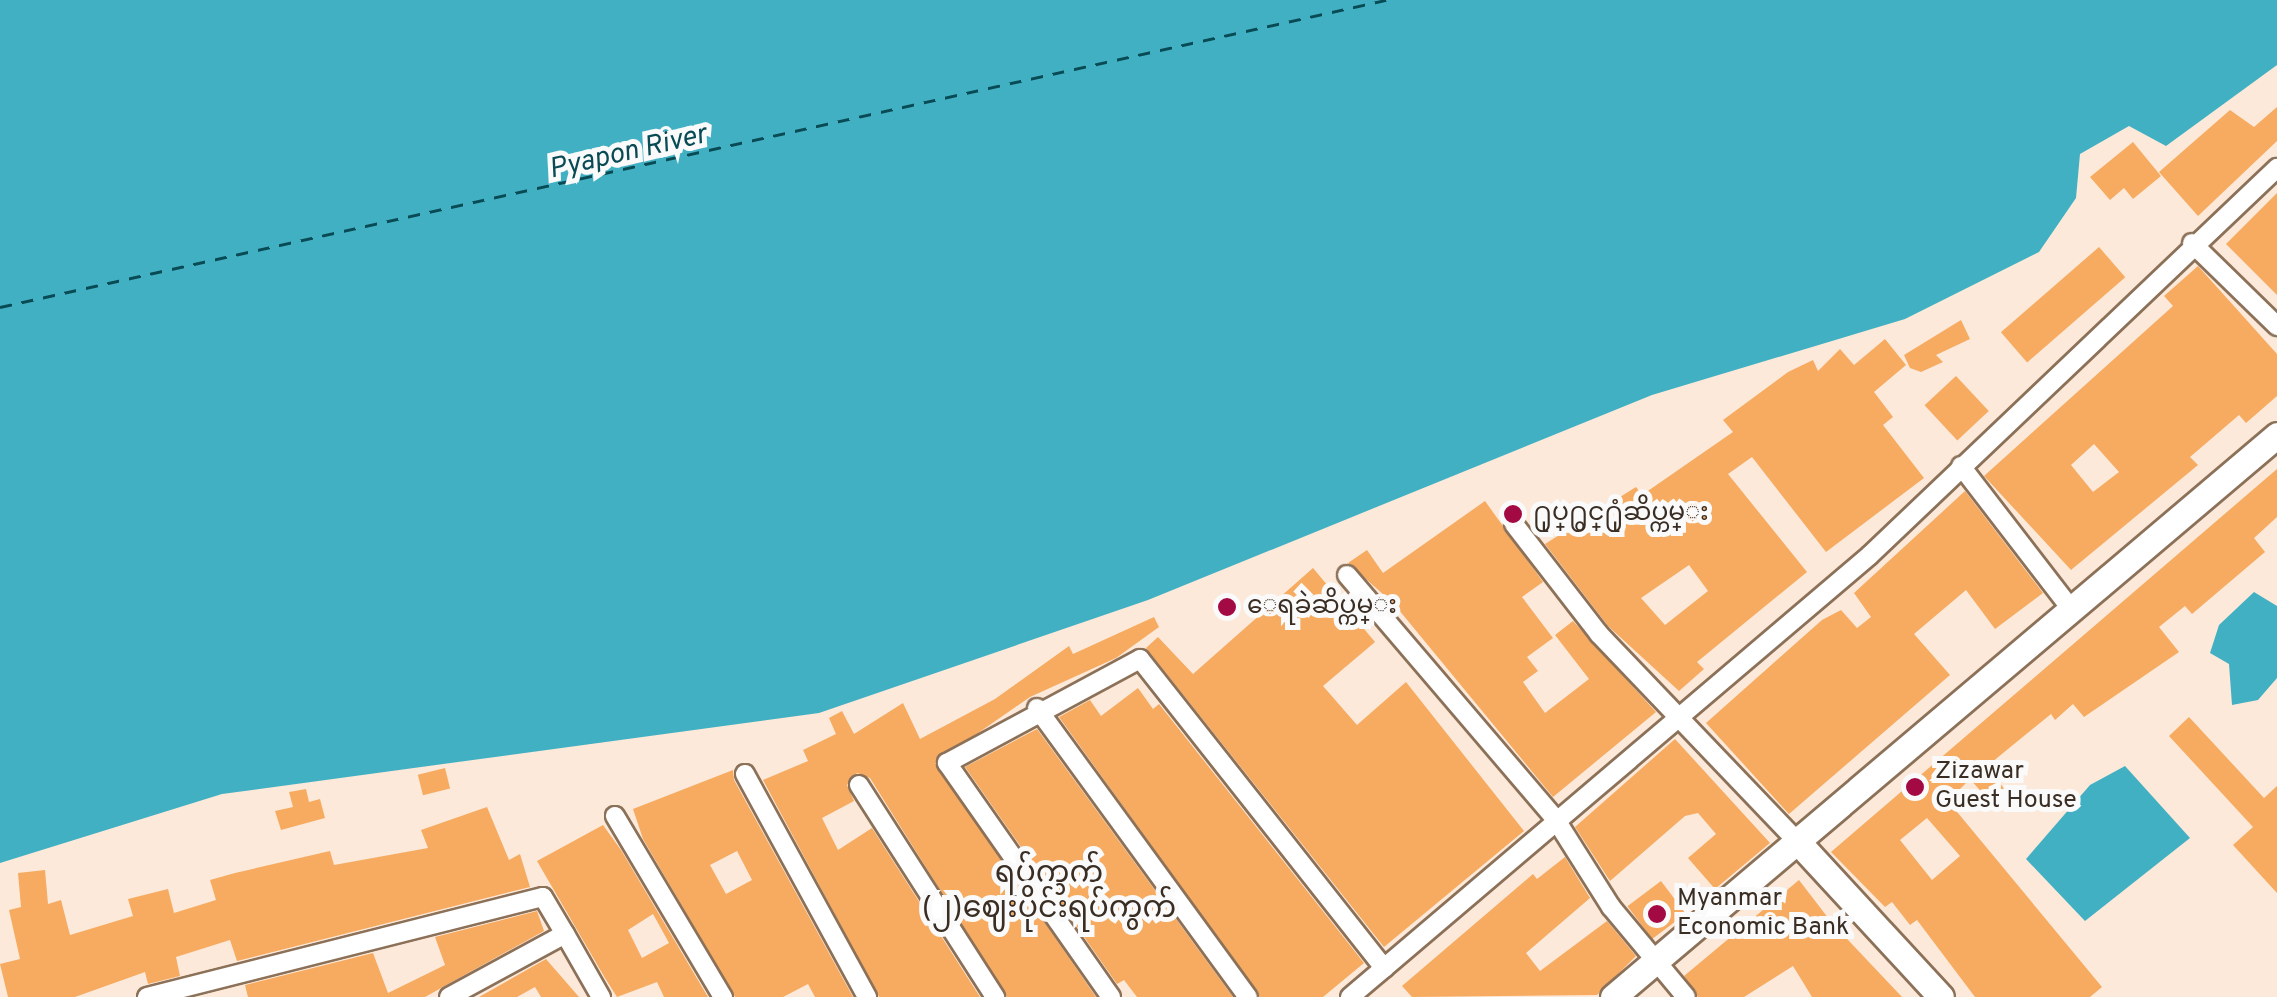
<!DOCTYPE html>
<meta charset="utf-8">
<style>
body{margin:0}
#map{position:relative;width:2277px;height:997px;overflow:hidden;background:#fce9d9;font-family:Overpass,"Noto Sans Myanmar",sans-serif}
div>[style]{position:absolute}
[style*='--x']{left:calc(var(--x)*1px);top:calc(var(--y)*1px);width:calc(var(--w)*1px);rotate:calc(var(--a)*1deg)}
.water>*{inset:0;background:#42b0c3}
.ferry>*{height:2.5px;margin-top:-1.25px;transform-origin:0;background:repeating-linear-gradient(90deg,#084b55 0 12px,transparent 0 22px)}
.building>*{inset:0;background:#f6ab61;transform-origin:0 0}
.roads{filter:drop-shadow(2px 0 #8c7159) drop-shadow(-2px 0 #8c7159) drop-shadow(0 2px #8c7159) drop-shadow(0 -2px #8c7159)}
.street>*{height:18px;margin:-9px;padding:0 9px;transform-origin:9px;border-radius:9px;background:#fff}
.secondary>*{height:25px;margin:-12.5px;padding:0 12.5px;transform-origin:12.5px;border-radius:12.5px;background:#fff}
.dots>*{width:28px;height:28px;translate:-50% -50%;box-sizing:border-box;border:5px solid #fafafa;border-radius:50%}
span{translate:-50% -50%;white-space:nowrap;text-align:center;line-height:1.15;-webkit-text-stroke:10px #fafafa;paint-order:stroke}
.poi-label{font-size:25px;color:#3a2e24}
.left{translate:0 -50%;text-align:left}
.water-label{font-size:28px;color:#084b55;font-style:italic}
.quarter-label{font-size:30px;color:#3a2e24}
</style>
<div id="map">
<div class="water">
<div style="clip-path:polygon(0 0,2277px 0,2277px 65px,2166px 146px,2129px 126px,2080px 154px,2076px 198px,2039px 252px,1905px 319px,1652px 395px,1148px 600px,819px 713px,222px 794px,0 863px)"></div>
<div style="clip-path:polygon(2254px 592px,2277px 606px,2277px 678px,2258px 700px,2232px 705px,2229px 664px,2210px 653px,2219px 625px)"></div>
<div style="clip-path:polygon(2125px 766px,2190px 838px,2085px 921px,2026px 859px,2090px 785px)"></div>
</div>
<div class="ferry">
<div style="--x:0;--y:307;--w:1420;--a:-12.49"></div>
</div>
<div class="building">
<div style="clip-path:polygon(2277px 107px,2277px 141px,2198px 216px,2159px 172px,2230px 110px,2254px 127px)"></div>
<div style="clip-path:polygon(2133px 142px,2161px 176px,2133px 199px,2124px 188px,2110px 200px,2090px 177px)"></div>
<div style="clip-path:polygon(2277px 193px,2277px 295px,2226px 244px)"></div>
<div style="left:2099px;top:247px;width:40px;height:130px;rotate:49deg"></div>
<div style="clip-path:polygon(evenodd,2198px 266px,2277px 354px,2277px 396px,2246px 423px,2239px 415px,2190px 457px,2198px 465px,2071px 570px,1984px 476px,2173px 306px,2164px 296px,2198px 266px,2094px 444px,2119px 472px,2093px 492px,2071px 465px,2094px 444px)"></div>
<div style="clip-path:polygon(1961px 320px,1970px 339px,1936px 355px,1943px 362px,1921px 372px,1910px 368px,1904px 355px)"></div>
<div style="clip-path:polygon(evenodd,1885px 339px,1906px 365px,1874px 392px,1893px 417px,1883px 425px,1924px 478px,1826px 552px,1752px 457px,1728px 474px,1807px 572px,1697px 662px,1704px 669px,1679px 691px,1608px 626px,1545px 544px,1636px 487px,1642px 495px,1733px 432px,1723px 420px,1788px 372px,1813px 360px,1818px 371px,1840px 349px,1854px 365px,1885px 339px,1689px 565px,1708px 591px,1665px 625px,1641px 598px,1689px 565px)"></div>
<div style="left:1956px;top:376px;width:48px;height:43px;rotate:47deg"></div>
<div style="clip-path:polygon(evenodd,2277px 469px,2277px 517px,2254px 538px,2265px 552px,2192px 614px,2185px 606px,2159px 627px,2179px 652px,2084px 717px,2073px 704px,2055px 720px,2051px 714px,1986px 767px,2008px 793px,1994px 806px,1970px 779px,1948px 801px,2102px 987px,2090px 997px,1975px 997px,1917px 920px,1910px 925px,1892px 902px,1885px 907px,1831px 852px,2277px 469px,1927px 818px,1960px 856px,1932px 880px,1900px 840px,1927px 818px)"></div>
<div style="clip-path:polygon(1965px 491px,2043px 593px,1995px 629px,1966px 590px,1914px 634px,1950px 675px,1789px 814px,1706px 723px,1822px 620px,1841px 610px,1857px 628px,1871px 617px,1854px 593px)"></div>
<div style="clip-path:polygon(1485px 501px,1543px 582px,1522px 597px,1553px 638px,1527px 657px,1538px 671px,1523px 682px,1545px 713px,1589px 679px,1555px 635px,1573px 621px,1656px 712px,1553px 797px,1394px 604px,1348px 563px,1367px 550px,1383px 573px)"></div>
<div style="clip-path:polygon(1313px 568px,1375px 642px,1323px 686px,1357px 725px,1406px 682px,1524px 831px,1384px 947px,1146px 648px,1158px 637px,1193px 674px)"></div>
<div style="clip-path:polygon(1154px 617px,1159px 627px,1116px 658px,1030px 697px,935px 763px,1096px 997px,1007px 997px,870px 778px,857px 773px,847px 785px,854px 801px,822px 818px,838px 850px,872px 828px,980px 997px,879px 997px,763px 780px,808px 761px,803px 750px,836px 734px,829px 718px,842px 711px,854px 734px,903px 703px,920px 739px,995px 699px,1069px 646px,1073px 654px)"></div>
<div style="clip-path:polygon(1138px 688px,1153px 709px,1159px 704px,1364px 963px,1323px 997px,1260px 997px,1059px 717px,1090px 700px,1101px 716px)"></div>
<div style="clip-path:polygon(2189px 717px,2264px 798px,2277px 786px,2277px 893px,2233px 845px,2253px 827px,2169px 736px)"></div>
<div style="clip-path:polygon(1037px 729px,1233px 997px,1137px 997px,1124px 980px,1117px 984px,965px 767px)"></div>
<div style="clip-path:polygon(1675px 739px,1770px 843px,1715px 889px,1688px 858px,1716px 834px,1698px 813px,1685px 816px,1610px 881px,1575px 827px)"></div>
<div style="left:445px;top:768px;width:21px;height:28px;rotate:76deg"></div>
<div style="clip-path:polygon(evenodd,733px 770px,734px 780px,853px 997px,815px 997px,808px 984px,783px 997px,735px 997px,643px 839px,633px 809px,733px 770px,737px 851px,752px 880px,726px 894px,710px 865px,737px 851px)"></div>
<div style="clip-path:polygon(306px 789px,309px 802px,320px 799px,325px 818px,281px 830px,275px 811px,293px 807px,289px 792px)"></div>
<div style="clip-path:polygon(487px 807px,509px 860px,520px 854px,530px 887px,237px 961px,230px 940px,176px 957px,180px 976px,148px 984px,145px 972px,75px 997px,8px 997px,0 964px,20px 959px,9px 910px,21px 907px,18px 873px,45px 870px,48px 904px,61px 900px,70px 935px,133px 916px,128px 899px,168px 889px,174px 913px,216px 900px,210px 880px,235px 873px,330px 851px,334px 865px,428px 848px,421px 830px)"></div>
<div style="clip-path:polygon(evenodd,603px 825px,621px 850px,708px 997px,664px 997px,657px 982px,617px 997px,605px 978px,537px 861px,603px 825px,653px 914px,669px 943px,642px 958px,628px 930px,653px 914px)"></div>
<div style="clip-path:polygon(1565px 857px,1590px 898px,1526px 953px,1540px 971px,1607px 921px,1636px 956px,1597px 995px,1412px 997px,1402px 986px,1533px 874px,1537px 879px)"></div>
<div style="clip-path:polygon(1799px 880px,1832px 923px,1902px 997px,1812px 997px,1793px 966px,1744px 997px,1698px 997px,1684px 976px)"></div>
<div style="left:1661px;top:881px;width:41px;height:42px;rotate:53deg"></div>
<div style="clip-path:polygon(537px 911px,544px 931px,425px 997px,248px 997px,245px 985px,373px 953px,388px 993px,445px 965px,435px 937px)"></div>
<div style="clip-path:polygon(546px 959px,579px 997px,541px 997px,535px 987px,517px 997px,479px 997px)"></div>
</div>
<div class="roads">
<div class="street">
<div style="--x:2192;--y:243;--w:119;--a:44.3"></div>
<div style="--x:1961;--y:466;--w:180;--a:52.4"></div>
<div style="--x:1514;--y:524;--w:139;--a:52.3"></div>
<div style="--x:1599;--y:634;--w:286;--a:46.3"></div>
<div style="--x:1347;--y:575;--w:322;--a:49.5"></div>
<div style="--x:1556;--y:820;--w:103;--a:57.7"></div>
<div style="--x:1611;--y:907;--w:117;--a:50.2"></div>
<div style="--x:1037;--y:708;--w:358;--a:53.9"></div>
<div style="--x:745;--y:774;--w:254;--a:61.3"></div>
<div style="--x:859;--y:785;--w:252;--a:57.3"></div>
<div style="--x:615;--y:816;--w:211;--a:59.2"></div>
<div style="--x:147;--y:997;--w:408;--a:-14.2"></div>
<div style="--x:543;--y:897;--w:43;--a:59.3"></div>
<div style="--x:449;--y:997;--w:132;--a:-28.5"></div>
<div style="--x:565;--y:934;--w:73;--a:60.3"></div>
<div style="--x:1111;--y:997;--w:286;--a:-125"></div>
<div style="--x:947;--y:763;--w:219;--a:-28.3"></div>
<div style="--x:1140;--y:659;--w:394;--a:51.7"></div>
<div style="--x:1350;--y:997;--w:682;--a:-40.36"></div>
<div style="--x:1870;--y:555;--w:562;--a:-43.56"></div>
</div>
<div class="secondary">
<div style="--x:1797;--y:841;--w:212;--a:47.3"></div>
<div style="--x:1613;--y:997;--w:870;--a:-40.24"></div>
</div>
</div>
<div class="dots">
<div style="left:1513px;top:514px;background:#a30943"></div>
<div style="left:1227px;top:607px;background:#a30943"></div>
<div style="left:1915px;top:787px;background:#a30943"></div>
<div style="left:1657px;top:914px;background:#a30943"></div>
</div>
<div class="poi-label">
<span class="left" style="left:1533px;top:514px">႐ုပ္႐ွင္႐ုံဆိပ္ကမ္း</span>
<span class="left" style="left:1247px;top:607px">ေရခဲဆိပ္ကမ္း</span>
<span class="left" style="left:1935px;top:787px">Zizawar<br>Guest House</span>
<span class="left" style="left:1677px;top:914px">Myanmar<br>Economic Bank</span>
</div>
<div class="water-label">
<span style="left:628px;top:153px;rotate:-13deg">Pyapon River</span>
</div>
<div class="quarter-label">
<span style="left:1049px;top:892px">ရပ်ကွက်<br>(၂)ဈေးပိုင်းရပ်ကွက်</span>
</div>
</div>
